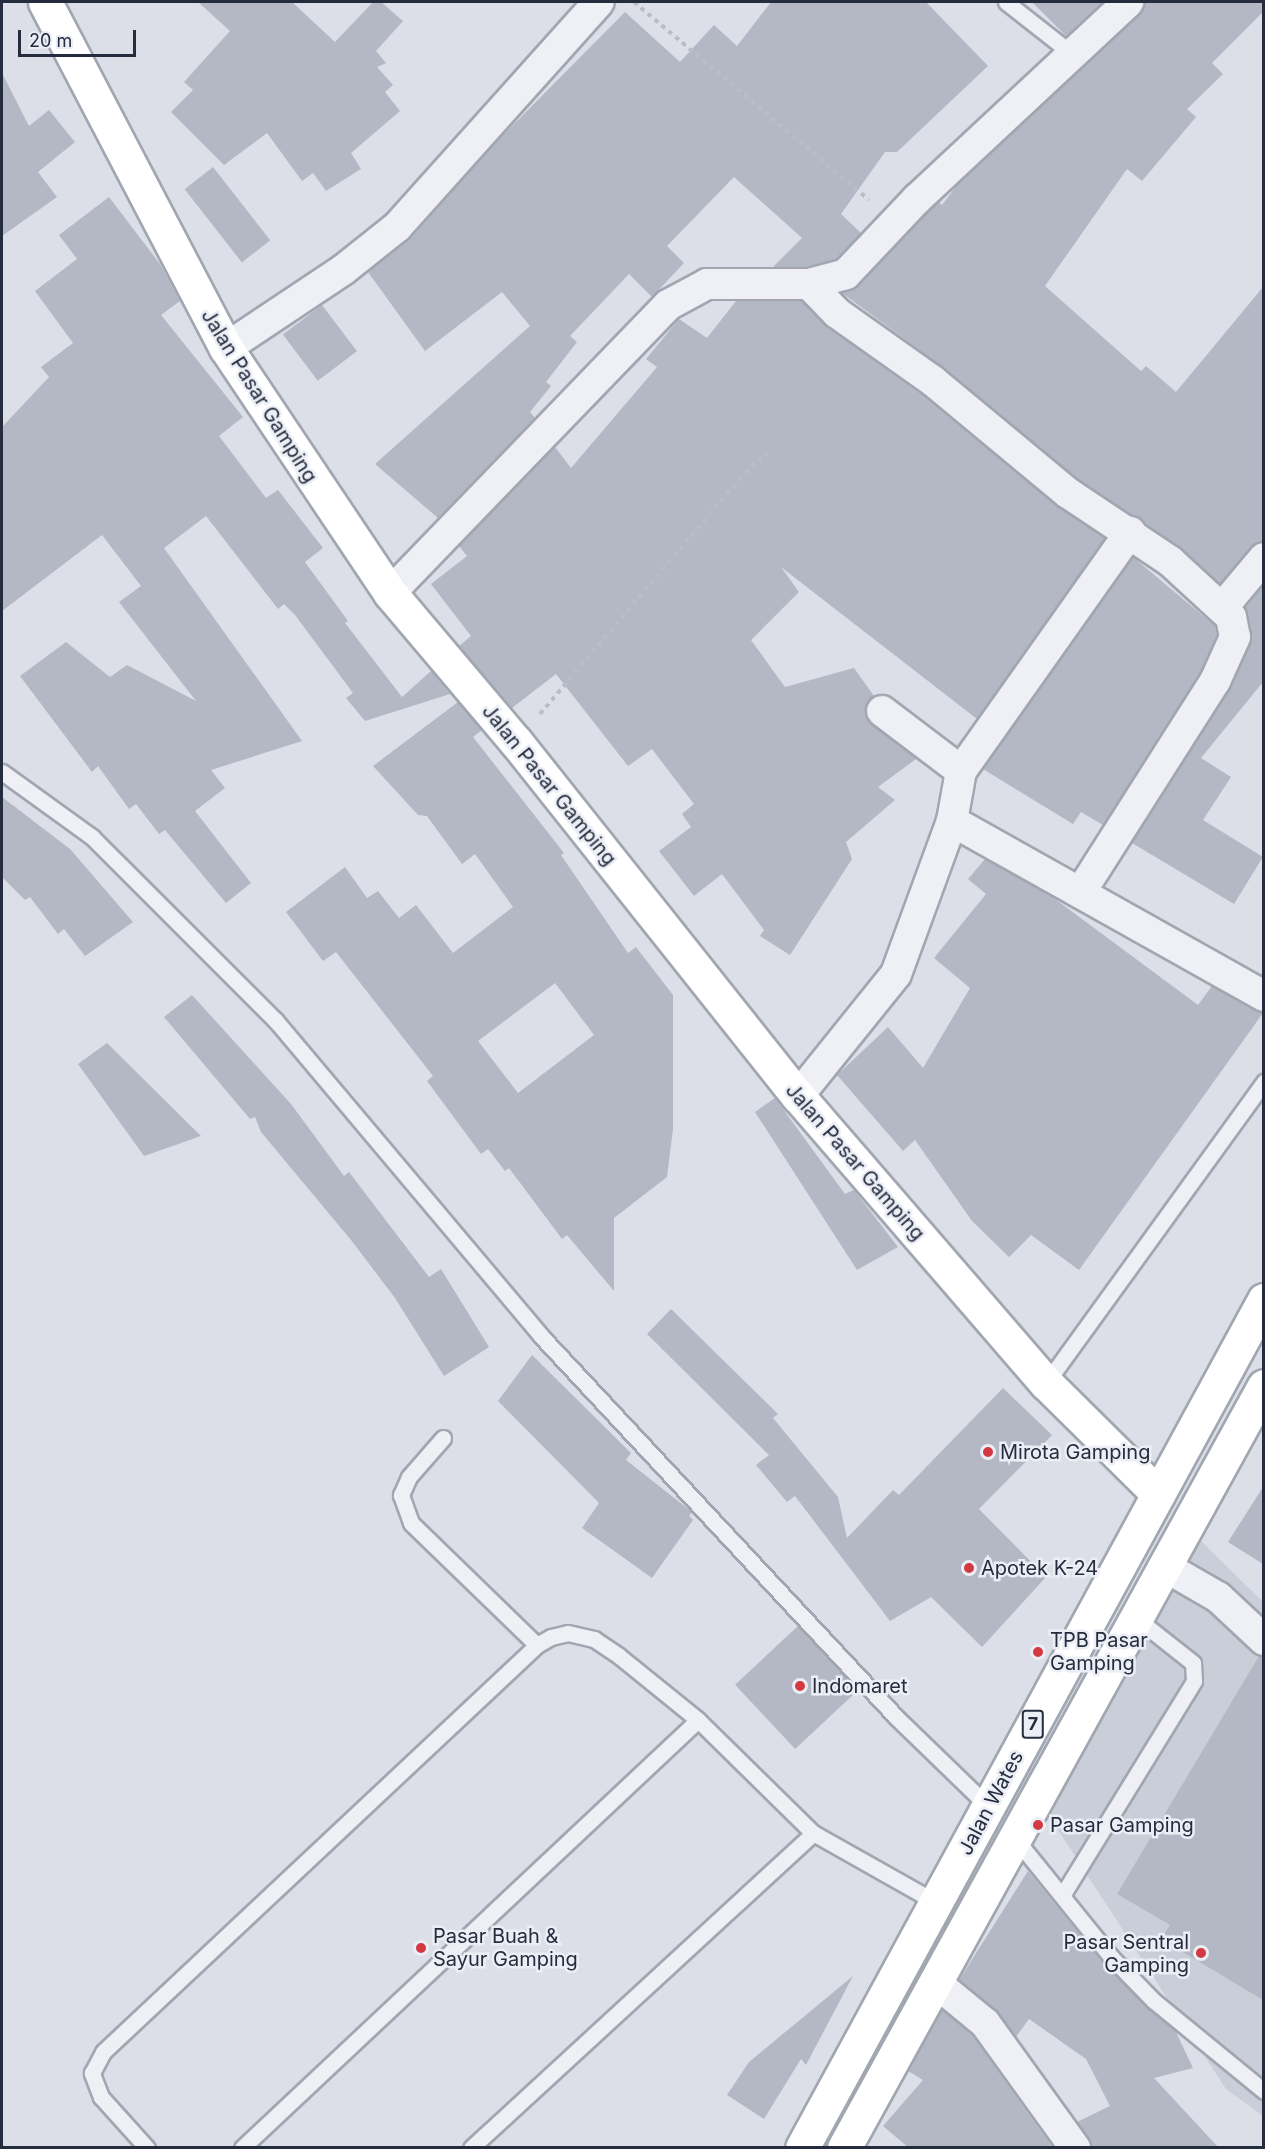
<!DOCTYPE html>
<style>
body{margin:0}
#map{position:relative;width:1265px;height:2149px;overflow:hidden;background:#dcdfe7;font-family:Inter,sans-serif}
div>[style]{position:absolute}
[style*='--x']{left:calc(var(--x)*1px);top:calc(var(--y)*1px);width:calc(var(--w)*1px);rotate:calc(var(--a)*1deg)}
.built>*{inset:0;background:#caced9}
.building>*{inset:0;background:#b3b8c4;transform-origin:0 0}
.path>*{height:4px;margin-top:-2px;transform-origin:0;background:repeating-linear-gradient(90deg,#babdc5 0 4.5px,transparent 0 9px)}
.roads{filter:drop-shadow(2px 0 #a1a6b1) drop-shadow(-2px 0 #a1a6b1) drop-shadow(0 2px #a1a6b1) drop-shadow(0 -2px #a1a6b1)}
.lane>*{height:15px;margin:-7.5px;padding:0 7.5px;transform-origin:7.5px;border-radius:7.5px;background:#eff0f5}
.street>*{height:30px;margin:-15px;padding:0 15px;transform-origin:15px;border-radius:15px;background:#eff0f5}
.secondary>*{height:33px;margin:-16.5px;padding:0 16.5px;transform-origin:16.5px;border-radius:16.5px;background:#fff}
.highway>*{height:33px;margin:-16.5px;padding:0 16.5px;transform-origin:16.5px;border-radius:16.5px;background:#fff}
.dots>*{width:16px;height:16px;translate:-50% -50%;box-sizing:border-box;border:3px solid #ebeef5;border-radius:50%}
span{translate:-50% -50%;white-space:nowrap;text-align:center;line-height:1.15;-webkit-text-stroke:5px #ebeef5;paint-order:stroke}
.shield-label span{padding:2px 4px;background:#ebeef5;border:2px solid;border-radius:4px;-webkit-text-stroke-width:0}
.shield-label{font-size:18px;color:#252c3e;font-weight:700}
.street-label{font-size:20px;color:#252c3e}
.poi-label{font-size:20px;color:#252c3e}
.left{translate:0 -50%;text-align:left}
.right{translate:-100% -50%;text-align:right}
.frame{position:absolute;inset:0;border:3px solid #252c3e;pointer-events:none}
.scale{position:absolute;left:18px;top:30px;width:118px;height:27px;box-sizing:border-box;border:3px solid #252c3e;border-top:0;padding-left:8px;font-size:18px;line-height:21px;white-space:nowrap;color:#252c3e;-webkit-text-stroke:4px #ebeef5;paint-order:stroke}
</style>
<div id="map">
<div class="built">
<div style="clip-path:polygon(1201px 1541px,1263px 1602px,1263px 2116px,1226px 2089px,1049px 1816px)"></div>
</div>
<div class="building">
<div style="clip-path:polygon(198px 2px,292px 2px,335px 42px,373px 2px,381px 2px,403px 21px,376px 51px,386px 63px,377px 67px,393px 85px,385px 92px,400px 111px,351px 153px,361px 169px,326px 191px,313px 173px,302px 181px,267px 133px,224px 165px,171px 112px,193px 90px,184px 82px,230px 31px)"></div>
<div style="clip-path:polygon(771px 2px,926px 2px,988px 66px,897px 152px,885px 152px,841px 214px,861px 233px,837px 259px,807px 267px,773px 267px,802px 238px,734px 177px,667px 246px,684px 263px,652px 297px,629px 274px,570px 336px,577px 342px,546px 382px,551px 386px,530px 412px,535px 418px,438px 518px,375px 464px,530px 326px,502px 292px,425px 351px,368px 272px,410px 239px,502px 136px,625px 12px,680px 62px,714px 25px,737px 46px)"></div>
<div style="clip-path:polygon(1032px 2px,1103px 2px,1066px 36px)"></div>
<div style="clip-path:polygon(1145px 2px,1263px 2px,1263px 12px,1212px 63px,1223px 74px,1187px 109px,1196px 117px,1142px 181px,1127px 169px,1045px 286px,1141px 371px,1146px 366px,1176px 392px,1263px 287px,1263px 541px,1251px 547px,1220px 584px,1180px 547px,1078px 479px,944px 368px,842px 293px,859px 286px,929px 211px,939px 202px,942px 205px,957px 185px,1140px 15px)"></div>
<div style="clip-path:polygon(2px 73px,29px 126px,49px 110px,75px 142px,38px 172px,57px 197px,2px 236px)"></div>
<div style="left:213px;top:167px;width:93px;height:36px;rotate:52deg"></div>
<div style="clip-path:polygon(109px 197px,160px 264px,180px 301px,161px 315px,243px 417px,219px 436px,266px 498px,278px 490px,323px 548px,305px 562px,348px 621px,345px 623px,402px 697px,431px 671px,450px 694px,365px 721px,346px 698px,353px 693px,295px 615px,284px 604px,278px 609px,206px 516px,164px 548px,302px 741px,211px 770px,225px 788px,195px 811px,251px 883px,226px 903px,165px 830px,159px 834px,136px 804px,129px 809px,98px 766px,92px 772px,20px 676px,66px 642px,110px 677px,127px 665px,196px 701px,119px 602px,141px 586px,102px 535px,2px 611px,2px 427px,49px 377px,41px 367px,73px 343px,35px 291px,77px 259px,59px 235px)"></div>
<div style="clip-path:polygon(736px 301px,802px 301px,827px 327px,922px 395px,1057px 506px,1105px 538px,977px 719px,781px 567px,799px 592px,751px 640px,785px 687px,854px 668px,874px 696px,865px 708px,866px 718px,916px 759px,878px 787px,895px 800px,846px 842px,852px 859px,790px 955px,760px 936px,764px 930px,722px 874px,694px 896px,659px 851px,691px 827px,682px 814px,694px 804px,652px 749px,628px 766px,556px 674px,512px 708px,459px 646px,471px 636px,431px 584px,467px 556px,459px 546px,555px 447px,571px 468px,657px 367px,646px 359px,679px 319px,707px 338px)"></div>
<div style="left:322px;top:305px;width:58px;height:49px;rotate:53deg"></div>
<div style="clip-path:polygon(1133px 557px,1215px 626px,1217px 635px,1200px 673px,1103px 825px,1081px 812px,1073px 824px,983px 769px)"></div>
<div style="clip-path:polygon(1263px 585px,1263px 682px,1201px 758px,1231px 777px,1203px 820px,1263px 857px,1234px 904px,1132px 843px,1231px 688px,1251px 643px,1245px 608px)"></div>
<div style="clip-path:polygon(evenodd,458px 702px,482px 730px,473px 737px,564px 853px,561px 855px,628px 953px,636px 947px,673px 995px,673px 1129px,667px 1177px,614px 1218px,614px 1291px,567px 1235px,562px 1239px,509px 1168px,505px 1171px,488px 1149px,481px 1154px,427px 1081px,433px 1076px,336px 952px,323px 961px,286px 912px,345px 867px,367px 898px,378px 891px,399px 918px,416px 905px,453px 953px,513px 907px,475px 854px,462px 864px,427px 816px,418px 815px,373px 766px,458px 702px,555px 983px,594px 1035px,518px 1093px,478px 1041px,555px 983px)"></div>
<div style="clip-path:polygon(2px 797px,70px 849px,133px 922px,85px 956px,64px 929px,58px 934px,30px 897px,25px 900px,2px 877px)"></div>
<div style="clip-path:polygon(985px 859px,1051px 896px,1198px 1005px,1212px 986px,1263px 1013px,1079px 1270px,1031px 1235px,1009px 1257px,972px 1221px,915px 1140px,903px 1151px,837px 1075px,888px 1027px,923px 1068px,970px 988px,934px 958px,986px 894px,968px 879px)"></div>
<div style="clip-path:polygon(192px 995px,291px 1104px,344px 1176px,349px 1172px,429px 1277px,441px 1269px,489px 1347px,444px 1376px,395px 1298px,351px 1240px,261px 1132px,255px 1117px,250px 1119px,164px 1017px)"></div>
<div style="clip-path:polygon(107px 1043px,201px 1136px,144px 1156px,78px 1064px)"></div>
<div style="clip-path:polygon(775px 1098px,845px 1194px,854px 1190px,898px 1247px,857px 1270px,755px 1112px)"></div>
<div style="clip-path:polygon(671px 1309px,778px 1414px,773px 1418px,838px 1497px,847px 1538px,893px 1490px,899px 1495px,1003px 1388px,1052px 1435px,979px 1509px,1046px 1577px,982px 1647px,931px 1597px,890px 1621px,795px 1496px,787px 1502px,756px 1465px,769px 1455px,647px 1334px)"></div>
<div style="clip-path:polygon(532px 1355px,631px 1453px,626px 1460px,692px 1512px,689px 1516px,693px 1520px,652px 1578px,582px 1528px,599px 1503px,498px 1401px)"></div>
<div style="clip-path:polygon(1263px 1487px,1263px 1564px,1228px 1542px)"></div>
<div style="left:798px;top:1626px;width:88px;height:86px;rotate:47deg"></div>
<div style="clip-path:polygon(1259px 1656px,1263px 1657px,1263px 2000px,1161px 1939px,1170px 1925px,1117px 1894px)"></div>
<div style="clip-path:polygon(1028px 1871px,1105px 1965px,1176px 2032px,1193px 2068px,1154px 2078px,1219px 2148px,1092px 2148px,1077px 2122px,1110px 2106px,1086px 2059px,1029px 2019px,1016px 2037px,996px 2010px,959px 1980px)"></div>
<div style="clip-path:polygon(853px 1976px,806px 2065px,801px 2059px,764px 2119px,727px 2095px,749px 2062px)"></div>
<div style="clip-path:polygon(942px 2010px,972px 2035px,1053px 2148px,909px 2148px,883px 2126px,923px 2080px,908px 2071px)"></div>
</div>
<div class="path">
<div style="--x:634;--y:2;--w:307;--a:40.1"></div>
<div style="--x:540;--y:714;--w:308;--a:-49.7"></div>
<div style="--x:739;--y:479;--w:38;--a:-43"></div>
</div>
<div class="roads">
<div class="lane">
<div style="--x:1006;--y:2;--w:83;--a:38.1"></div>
<div style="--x:2;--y:772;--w:111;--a:35.8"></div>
<div style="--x:92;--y:837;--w:260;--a:45"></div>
<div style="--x:276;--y:1021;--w:412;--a:49.9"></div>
<div style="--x:541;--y:1336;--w:521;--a:47.02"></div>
<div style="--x:896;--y:1717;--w:129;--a:44.1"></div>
<div style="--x:1046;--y:1383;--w:372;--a:-54.1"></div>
<div style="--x:443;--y:1438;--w:52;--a:131.1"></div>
<div style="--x:409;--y:1477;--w:20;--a:114"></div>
<div style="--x:401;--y:1495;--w:30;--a:70"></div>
<div style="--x:411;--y:1523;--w:175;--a:44.1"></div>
<div style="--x:1014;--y:1837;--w:156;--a:51"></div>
<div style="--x:1112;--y:1958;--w:60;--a:45.7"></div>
<div style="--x:1154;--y:2001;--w:142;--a:39.3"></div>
<div style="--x:1063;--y:1894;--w:250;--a:-58.4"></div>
<div style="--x:1194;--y:1681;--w:18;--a:-93"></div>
<div style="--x:1193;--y:1663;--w:74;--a:-141.6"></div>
<div style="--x:147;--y:2148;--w:69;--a:-132"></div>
<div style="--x:101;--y:2097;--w:26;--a:-111"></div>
<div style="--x:92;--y:2073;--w:24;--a:-62"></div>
<div style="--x:103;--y:2052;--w:595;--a:-43.16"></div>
<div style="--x:537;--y:1645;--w:16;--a:-30"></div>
<div style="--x:551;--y:1637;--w:17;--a:-13"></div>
<div style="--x:568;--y:1633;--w:27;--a:13"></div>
<div style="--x:594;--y:1639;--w:30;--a:34"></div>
<div style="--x:619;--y:1656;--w:102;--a:39"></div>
<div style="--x:698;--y:1720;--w:161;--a:44.5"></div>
<div style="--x:813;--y:1833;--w:142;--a:29.4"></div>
<div style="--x:242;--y:2148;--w:625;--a:-43.19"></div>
<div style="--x:471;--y:2148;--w:465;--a:-42.6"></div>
</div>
<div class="street">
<div style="--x:809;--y:284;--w:40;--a:46"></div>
<div style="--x:837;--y:313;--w:118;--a:35.3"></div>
<div style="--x:933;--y:381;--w:175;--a:39.7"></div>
<div style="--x:1068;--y:493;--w:123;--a:33.7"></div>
<div style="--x:1170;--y:561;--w:83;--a:42.6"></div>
<div style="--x:1231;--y:617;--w:20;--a:79"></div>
<div style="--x:1235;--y:637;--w:48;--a:114.4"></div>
<div style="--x:1215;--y:681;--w:251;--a:122.5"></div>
<div style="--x:226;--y:348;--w:141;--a:-33.7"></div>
<div style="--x:343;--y:270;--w:69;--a:-38.5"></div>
<div style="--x:397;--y:227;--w:302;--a:-48.1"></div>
<div style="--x:390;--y:593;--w:400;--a:-46"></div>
<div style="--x:668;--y:305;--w:44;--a:-28.3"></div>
<div style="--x:707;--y:284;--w:102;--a:0"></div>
<div style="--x:809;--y:284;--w:38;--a:-15"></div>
<div style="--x:846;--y:274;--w:103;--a:-46.6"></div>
<div style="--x:917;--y:199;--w:289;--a:-43"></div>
<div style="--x:1222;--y:608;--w:65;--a:-50"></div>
<div style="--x:882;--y:711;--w:99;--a:37.2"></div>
<div style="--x:952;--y:821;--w:358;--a:29.3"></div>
<div style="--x:798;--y:1096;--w:156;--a:-51.2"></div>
<div style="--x:896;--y:974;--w:163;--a:-69.9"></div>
<div style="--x:952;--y:821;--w:51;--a:-79.8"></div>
<div style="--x:961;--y:771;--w:293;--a:-54.7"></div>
<div style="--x:1164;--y:1566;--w:62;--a:29.9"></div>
<div style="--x:1218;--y:1597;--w:63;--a:43.1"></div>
<div style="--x:935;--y:1982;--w:65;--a:39.4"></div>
<div style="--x:985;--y:2023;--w:154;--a:54.2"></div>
</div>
<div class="secondary">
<div style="--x:45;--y:2;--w:390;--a:62.4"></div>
<div style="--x:226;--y:348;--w:295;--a:56.2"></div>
<div style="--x:390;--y:593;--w:195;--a:49.8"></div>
<div style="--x:516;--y:742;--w:453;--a:51.5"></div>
<div style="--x:798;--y:1096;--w:379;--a:49.2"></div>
<div style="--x:1046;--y:1383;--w:158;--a:44.7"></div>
</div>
<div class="highway">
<div style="--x:802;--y:2148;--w:966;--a:-61.42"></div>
<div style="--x:844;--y:2148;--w:870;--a:-61.14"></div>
</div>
</div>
<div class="dots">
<div style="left:988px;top:1452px;background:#d33943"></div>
<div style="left:969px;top:1568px;background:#d33943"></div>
<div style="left:1038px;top:1652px;background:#d33943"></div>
<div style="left:800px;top:1686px;background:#d33943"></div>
<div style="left:1038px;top:1825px;background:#d33943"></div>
<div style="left:421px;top:1948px;background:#d33943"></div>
<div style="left:1201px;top:1953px;background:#d33943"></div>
</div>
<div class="shield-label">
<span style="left:1033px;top:1724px">7</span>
</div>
<div class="street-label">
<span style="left:259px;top:396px;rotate:58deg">Jalan Pasar Gamping</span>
<span style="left:549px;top:785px;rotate:51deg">Jalan Pasar Gamping</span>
<span style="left:855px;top:1162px;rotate:49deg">Jalan Pasar Gamping</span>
<span style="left:991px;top:1803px;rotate:-62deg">Jalan Wates</span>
</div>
<div class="poi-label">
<span class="left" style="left:1000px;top:1452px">Mirota Gamping</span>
<span class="left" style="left:981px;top:1568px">Apotek K-24</span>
<span class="left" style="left:1050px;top:1652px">TPB Pasar<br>Gamping</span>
<span class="left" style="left:812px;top:1686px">Indomaret</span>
<span class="left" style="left:1050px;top:1825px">Pasar Gamping</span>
<span class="left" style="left:433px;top:1948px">Pasar Buah &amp;<br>Sayur Gamping</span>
<span class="right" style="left:1189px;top:1954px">Pasar Sentral<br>Gamping</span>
</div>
<div class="frame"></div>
<div class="scale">20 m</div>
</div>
